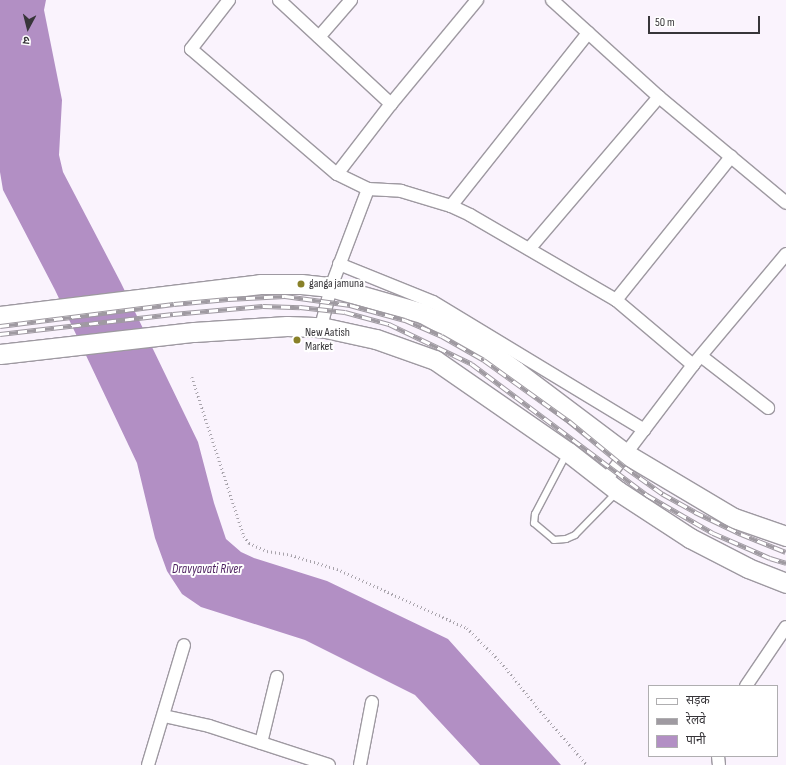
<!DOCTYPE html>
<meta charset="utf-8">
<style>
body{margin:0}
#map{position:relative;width:786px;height:765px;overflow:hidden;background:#faf3fd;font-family:"Sofia Sans Condensed","Noto Sans Devanagari",sans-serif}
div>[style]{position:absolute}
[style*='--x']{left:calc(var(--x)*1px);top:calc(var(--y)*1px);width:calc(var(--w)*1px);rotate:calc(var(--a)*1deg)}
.water>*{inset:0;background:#b28fc4}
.path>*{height:2.5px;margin-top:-1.25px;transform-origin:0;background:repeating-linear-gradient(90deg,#a9a4ac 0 1px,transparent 0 4px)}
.roads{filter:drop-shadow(1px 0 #9e99a1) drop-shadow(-1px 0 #9e99a1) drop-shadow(0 1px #9e99a1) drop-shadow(0 -1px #9e99a1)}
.service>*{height:6px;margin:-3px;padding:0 3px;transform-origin:3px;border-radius:3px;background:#fff}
.minor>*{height:12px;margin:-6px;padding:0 6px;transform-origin:6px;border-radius:6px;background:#fff}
.primary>*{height:19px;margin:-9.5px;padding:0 9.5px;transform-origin:9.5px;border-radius:9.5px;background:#fff}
.rail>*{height:4.5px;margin-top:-2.25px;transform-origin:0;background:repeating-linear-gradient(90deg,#fff 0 9px,#9f9aa1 0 18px);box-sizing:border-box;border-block:1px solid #9f9aa1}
.dots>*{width:11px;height:11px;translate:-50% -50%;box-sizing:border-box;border:2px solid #fff;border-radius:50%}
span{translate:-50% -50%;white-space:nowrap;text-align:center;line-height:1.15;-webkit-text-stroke:4px #fff;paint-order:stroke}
.poi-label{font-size:12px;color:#373539}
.left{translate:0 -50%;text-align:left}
.water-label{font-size:13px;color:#4c1f5f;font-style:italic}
.legend{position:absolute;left:648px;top:685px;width:130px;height:72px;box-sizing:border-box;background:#fff;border:1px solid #afaeb0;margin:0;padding:5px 7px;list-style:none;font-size:12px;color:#373539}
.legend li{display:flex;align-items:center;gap:8px;height:20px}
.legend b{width:20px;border:1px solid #afaeb0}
.north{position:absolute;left:8px;top:8px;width:40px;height:40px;-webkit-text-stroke:3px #fff;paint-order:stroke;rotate:187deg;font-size:11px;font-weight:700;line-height:16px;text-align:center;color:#373539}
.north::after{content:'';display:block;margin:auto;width:14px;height:18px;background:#373539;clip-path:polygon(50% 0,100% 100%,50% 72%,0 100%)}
.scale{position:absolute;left:648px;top:16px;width:112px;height:18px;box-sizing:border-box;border:2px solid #373539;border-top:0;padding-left:5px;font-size:12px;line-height:14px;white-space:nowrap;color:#373539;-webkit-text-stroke:3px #fff;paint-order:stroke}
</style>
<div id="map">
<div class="water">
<div style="clip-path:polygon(0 0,46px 0,44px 10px,62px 100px,59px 155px,63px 172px,121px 283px,198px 442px,214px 503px,226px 539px,241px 552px,254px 558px,327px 581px,448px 639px,561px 765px,480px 765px,415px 695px,305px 640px,201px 607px,182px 594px,167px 571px,155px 538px,137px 463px,55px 290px,3px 190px,0 172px)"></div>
</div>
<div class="path">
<div style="--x:192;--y:377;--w:167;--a:71.9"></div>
<div style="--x:244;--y:536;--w:9;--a:54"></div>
<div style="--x:249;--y:543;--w:20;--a:24"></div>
<div style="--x:267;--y:551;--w:24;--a:9"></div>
<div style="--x:291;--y:555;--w:48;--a:16.9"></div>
<div style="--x:337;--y:569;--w:143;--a:24.4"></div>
<div style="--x:467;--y:628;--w:48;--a:45"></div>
<div style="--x:501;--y:662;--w:59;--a:51.2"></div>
<div style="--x:538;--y:708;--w:75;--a:49.3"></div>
</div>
<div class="roads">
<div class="service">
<div style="--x:567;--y:453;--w:69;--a:117.7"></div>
<div style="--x:535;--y:514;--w:9;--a:96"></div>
<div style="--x:534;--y:523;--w:26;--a:40"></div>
<div style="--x:554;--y:540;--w:12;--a:-5"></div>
<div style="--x:566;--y:539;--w:10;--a:-24"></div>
<div style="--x:575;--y:535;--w:60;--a:-45.7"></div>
</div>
<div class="minor">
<div style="--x:229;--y:0;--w:62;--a:127.8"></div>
<div style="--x:191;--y:49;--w:192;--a:40.6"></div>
<div style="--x:279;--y:0;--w:153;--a:42.9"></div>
<div style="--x:552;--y:0;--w:144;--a:42.2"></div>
<div style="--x:659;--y:97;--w:165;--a:39.8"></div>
<div style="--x:319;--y:37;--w:49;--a:-49.1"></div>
<div style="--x:368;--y:189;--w:33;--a:3"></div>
<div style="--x:401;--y:191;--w:52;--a:16.7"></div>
<div style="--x:451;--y:206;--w:21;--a:25"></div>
<div style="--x:470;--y:215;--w:169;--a:30.2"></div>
<div style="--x:616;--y:300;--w:101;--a:40.2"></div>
<div style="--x:451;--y:206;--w:221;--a:-51.6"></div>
<div style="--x:529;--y:249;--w:200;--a:-49.5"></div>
<div style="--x:339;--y:264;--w:101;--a:22"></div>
<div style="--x:433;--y:302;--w:247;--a:31.2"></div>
<div style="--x:616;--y:300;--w:184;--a:-51.2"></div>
<div style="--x:321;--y:327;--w:41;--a:-76"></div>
<div style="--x:331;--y:287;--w:105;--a:-69.3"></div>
<div style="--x:368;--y:189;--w:34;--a:-154"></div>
<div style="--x:337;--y:174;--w:88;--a:-52.4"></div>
<div style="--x:391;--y:104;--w:135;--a:-50.4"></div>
<div style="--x:701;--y:356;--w:85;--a:37.8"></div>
<div style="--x:605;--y:481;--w:146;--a:-52.8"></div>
<div style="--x:693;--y:365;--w:145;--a:-50"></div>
<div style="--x:746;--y:686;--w:71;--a:-55.9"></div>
<div style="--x:164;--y:716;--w:46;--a:12.5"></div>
<div style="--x:209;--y:726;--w:126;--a:18"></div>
<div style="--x:261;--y:743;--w:68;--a:-76.4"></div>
<div style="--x:718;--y:756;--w:9;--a:84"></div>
<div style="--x:148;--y:765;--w:125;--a:-73.3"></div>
<div style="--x:360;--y:765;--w:64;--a:-79.2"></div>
</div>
<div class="primary">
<div style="--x:0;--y:316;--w:262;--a:-7"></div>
<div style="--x:260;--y:284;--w:41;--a:0"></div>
<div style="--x:301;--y:284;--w:30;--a:6"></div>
<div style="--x:331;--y:287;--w:95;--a:15.9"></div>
<div style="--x:422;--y:313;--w:63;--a:28.6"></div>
<div style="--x:477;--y:343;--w:48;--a:35.7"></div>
<div style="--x:516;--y:371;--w:138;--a:37"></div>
<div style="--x:626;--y:454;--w:126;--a:30.7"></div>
<div style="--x:734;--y:518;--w:55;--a:19.1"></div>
<div style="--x:0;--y:354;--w:195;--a:-6.5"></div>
<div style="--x:194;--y:332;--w:93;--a:-3.7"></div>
<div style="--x:287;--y:326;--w:34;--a:2"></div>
<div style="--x:321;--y:327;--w:56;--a:12.3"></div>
<div style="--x:376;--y:339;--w:63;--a:19.6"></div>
<div style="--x:435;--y:360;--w:162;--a:34.7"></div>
<div style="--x:568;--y:452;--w:63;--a:38"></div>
<div style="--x:618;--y:491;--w:86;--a:33.1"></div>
<div style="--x:690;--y:538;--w:65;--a:27.3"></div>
<div style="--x:748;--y:568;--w:41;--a:21.5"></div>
</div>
</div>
<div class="rail">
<div style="--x:0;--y:326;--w:175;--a:-7.2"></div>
<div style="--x:174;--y:304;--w:54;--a:-5.3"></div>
<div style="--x:228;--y:299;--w:57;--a:-3"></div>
<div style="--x:285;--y:296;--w:66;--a:7.9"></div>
<div style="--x:350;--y:305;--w:57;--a:15.3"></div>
<div style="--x:405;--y:320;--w:40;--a:23.4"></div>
<div style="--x:442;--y:336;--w:48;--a:29.7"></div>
<div style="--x:484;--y:360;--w:105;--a:35.7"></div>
<div style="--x:569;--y:421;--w:72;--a:39.4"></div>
<div style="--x:625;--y:467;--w:47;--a:35.4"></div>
<div style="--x:663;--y:494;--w:37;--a:29"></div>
<div style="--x:695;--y:512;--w:51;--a:25.6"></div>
<div style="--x:741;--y:534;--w:48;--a:21.8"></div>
<div style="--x:0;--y:334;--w:174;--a:-6.6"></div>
<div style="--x:173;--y:314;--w:90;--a:-5.1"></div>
<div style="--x:263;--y:306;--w:37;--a:2"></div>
<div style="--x:300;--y:307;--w:45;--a:6.3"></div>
<div style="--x:345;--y:312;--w:46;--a:15.3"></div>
<div style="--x:389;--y:324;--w:92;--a:25.7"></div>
<div style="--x:472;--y:364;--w:219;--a:36.8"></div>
<div style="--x:647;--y:495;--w:76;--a:29.9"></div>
<div style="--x:713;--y:533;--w:62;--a:23.7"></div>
<div style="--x:770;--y:558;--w:17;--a:17"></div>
</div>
<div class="dots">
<div style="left:301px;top:284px;background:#898129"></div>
<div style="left:297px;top:340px;background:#898129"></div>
</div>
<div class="poi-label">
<span class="left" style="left:309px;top:284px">ganga jamuna</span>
<span class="left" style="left:305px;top:340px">New Aatish<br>Market</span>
</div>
<div class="water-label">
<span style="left:207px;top:569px">Dravyavati River</span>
</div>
<ul class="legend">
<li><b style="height:5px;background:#fff"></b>सड़क</li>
<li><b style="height:5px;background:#9f9aa1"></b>रेलवे</li>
<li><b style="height:11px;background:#b28fc4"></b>पानी</li>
</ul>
<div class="north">उ</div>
<div class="scale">50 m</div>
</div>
